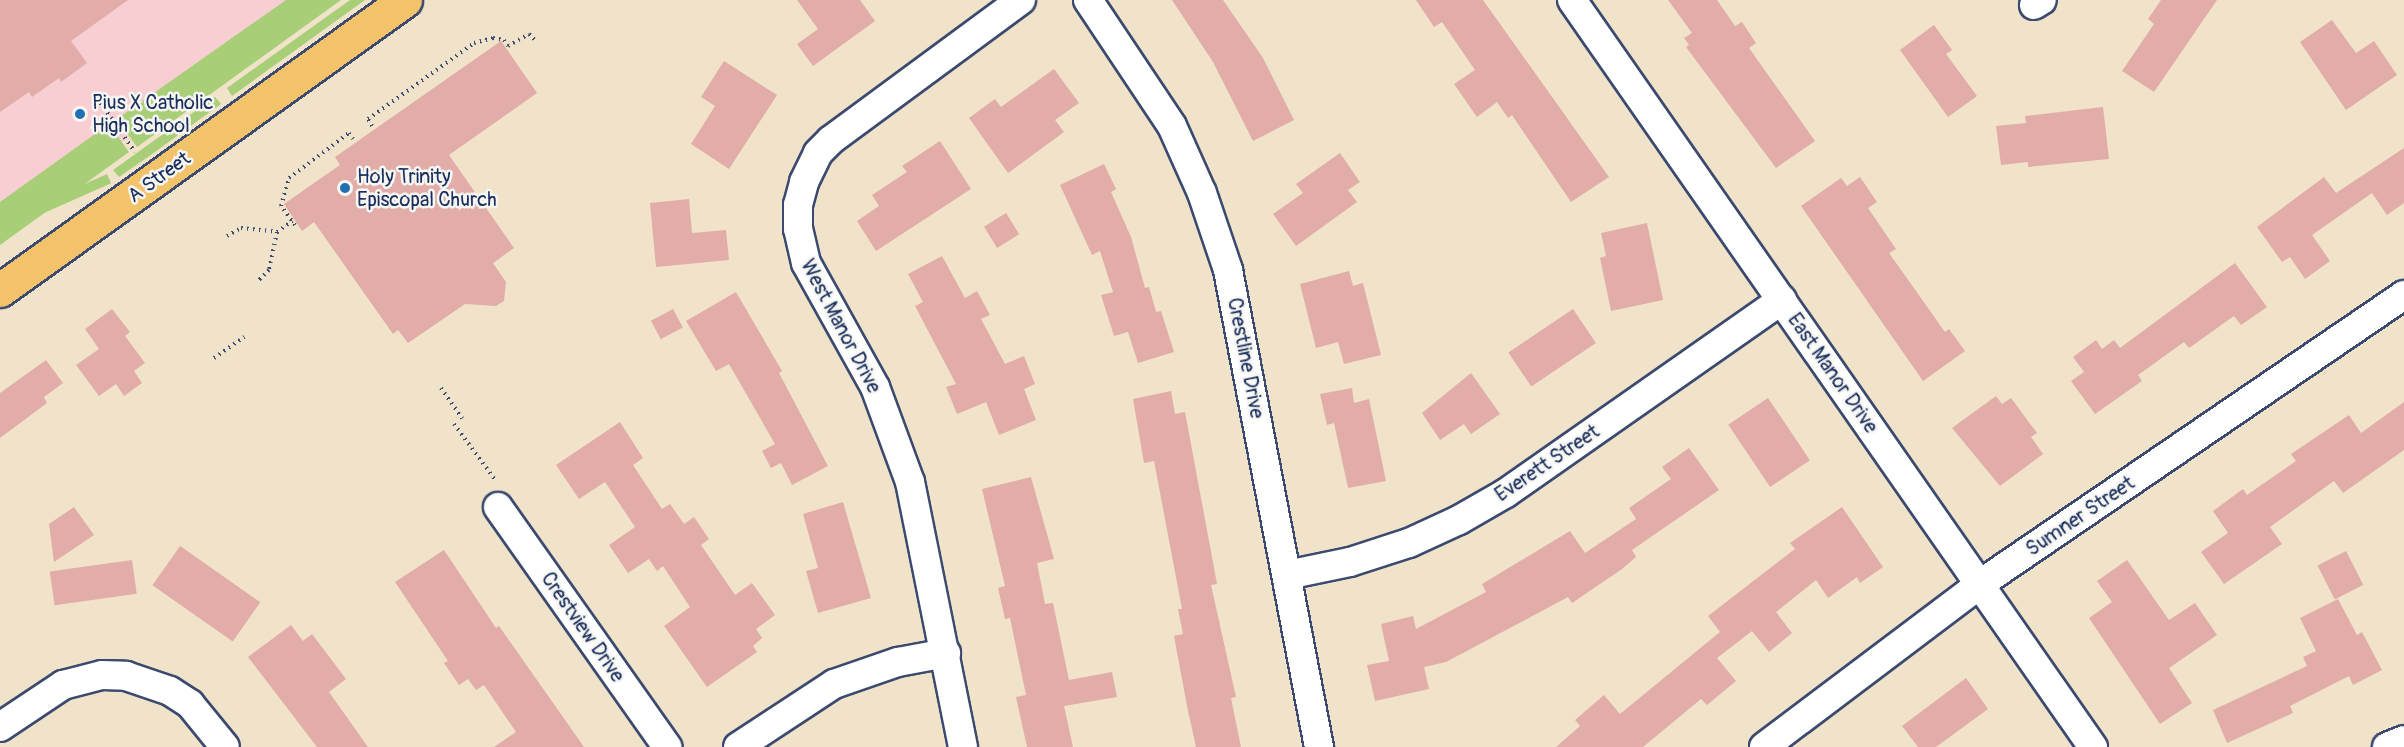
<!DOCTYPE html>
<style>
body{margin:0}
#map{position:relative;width:2404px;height:747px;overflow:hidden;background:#f0e3c9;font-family:Pangolin,sans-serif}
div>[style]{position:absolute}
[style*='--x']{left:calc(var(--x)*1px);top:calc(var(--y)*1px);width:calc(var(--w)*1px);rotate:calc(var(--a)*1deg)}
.built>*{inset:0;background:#f7cfd2}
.green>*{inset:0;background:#a8ce78;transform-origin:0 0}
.building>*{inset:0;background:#e2aca8;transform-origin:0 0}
.path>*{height:4px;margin-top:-2px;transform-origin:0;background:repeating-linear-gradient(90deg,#3b4a6e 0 1.5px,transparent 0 6px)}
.roads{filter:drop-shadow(2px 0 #3b4a6e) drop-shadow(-2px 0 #3b4a6e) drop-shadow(0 2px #3b4a6e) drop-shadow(0 -2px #3b4a6e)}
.minor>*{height:28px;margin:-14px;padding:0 14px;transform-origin:14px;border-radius:14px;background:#fff}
.major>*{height:33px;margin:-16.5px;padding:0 16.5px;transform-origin:16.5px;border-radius:16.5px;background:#f2c36a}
.dots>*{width:16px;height:16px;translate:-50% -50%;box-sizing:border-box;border:3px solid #f6f6f2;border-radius:50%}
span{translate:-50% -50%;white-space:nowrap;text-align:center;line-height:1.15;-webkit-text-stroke:5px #f6f6f2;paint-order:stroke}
.poi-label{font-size:20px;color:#1b2f5e}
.left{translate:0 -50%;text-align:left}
.street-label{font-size:20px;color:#1b2f5e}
</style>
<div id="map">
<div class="built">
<div style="clip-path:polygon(0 0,322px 0,0 228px)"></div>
</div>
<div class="green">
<div style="clip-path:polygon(286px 0,341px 0,137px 147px,117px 119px)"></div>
<div style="clip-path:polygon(350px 0,365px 0,232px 96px,227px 88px)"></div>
<div style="clip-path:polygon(215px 97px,221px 104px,148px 157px,119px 177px,113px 170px)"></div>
<div style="clip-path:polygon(109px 124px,129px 152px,0 245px,0 202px)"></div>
<div style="left:107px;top:174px;width:10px;height:131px;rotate:66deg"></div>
</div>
<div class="building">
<div style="clip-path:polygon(0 0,128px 0,71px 41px,87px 63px,61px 82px,59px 78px,32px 97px,29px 92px,0 112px)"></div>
<div style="clip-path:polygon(797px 0,860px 0,875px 21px,813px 66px,797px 44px,818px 29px)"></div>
<div style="clip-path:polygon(1172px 0,1223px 0,1263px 58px,1294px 120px,1253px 141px,1213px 62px)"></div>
<div style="clip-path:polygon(1416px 0,1483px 0,1609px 177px,1571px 202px,1512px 115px,1508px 118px,1497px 102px,1477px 117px,1454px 84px,1475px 70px,1442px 22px,1434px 27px)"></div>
<div style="clip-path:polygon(1668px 0,1717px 0,1735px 26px,1742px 22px,1756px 43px,1749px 48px,1815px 141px,1776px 168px,1686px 47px,1689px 45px,1684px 38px,1692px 33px)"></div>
<div style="clip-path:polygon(2161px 0,2217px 0,2154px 92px,2122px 71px,2154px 24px,2148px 19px)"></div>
<div style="clip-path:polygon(2332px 20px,2356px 53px,2374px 41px,2397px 75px,2346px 110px,2300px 42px)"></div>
<div style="clip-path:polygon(1934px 25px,1952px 50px,1946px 54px,1977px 96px,1948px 117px,1900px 50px)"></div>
<div style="clip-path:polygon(501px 41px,537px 93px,449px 155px,514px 248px,493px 263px,506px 282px,504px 301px,496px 306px,465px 304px,408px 343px,398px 330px,393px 334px,314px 222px,302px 231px,284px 204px,340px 165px,335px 157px)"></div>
<div style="clip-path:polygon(724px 61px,777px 95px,729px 169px,691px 144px,715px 106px,701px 97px)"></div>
<div style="clip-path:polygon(1054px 69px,1079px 103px,1055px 120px,1064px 132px,1008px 173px,969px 118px,995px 99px,1001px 107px)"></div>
<div style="clip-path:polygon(2103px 107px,2109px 159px,2028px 167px,2028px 162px,2001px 165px,1996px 126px,2026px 123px,2025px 116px)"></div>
<div style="clip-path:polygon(940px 141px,971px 189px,876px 251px,857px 221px,879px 206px,872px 195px,907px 172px,902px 166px)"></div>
<div style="clip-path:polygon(2404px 148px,2404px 203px,2387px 215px,2372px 193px,2312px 235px,2330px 261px,2305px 279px,2290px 257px,2282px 262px,2257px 227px,2324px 177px,2336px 193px)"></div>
<div style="clip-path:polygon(1340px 153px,1360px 182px,1348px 190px,1357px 202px,1296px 246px,1273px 214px,1303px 193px,1296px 184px)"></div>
<div style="clip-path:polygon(1104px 164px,1116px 189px,1111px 192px,1131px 237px,1145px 288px,1149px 287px,1156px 312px,1161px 311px,1174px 352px,1138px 363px,1128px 332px,1114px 336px,1101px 295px,1113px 292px,1100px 251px,1092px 255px,1060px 185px)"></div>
<div style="clip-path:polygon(1860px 177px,1877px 202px,1868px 208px,1896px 249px,1889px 253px,1945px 332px,1949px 329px,1965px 351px,1923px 381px,1801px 206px,1841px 178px,1847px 186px)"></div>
<div style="clip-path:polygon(689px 199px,692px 233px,726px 230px,729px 260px,656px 267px,650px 203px)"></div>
<div style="left:1006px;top:213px;width:25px;height:26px;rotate:58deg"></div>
<div style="clip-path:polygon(1647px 223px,1663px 300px,1611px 311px,1600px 258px,1606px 256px,1601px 233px)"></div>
<div style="clip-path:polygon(942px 256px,965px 298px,977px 291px,990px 315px,981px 319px,1005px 364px,1024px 356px,1035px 384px,1024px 389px,1036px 420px,999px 435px,986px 402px,957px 414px,946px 387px,956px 384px,915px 306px,923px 302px,908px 274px)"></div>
<div style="clip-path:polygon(2235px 263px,2267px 307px,2241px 325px,2234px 316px,2189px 348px,2184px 342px,2138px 375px,2142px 381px,2095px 414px,2071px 381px,2084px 372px,2073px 357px,2096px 340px,2102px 349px,2114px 340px,2120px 348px)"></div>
<div style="clip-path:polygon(1349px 271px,1353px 286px,1363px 283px,1381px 355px,1344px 364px,1338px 342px,1316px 348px,1300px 284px)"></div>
<div style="clip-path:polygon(736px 292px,782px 371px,779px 373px,828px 466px,792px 485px,781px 463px,771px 468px,762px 451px,775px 444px,729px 364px,716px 371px,686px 321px)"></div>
<div style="clip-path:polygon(112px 309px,130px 332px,125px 336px,145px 363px,134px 371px,142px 383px,124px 396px,116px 384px,99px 396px,76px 365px,99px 349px,85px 329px)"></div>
<div style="left:673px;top:309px;width:21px;height:25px;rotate:62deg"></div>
<div style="left:1573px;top:309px;width:41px;height:78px;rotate:56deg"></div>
<div style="clip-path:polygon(46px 360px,63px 383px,44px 397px,47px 403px,0 438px,0 393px)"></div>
<div style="clip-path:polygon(1471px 373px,1500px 414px,1471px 434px,1464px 424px,1440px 440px,1422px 413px)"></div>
<div style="clip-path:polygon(1352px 388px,1354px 403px,1369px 399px,1386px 481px,1348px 488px,1334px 423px,1327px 425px,1320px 394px)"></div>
<div style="clip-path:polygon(1171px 391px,1175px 414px,1185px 412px,1217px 584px,1211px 585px,1236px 697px,1231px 698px,1241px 747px,1196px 747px,1187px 706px,1174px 636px,1183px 634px,1178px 609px,1182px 609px,1154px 461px,1144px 463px,1133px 399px)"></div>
<div style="clip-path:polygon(1996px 396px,2002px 404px,2011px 398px,2037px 433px,2031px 437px,2043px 454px,2000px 486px,1952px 428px)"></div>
<div style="left:1768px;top:398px;width:75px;height:48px;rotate:56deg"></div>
<div style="clip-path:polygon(2404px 402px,2404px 450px,2343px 493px,2334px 481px,2270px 527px,2282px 544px,2224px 584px,2201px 552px,2228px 533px,2213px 511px,2243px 489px,2247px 495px,2296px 461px,2291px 454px,2349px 415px,2361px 433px)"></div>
<div style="clip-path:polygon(620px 422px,643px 458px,633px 465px,662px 509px,670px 504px,684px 524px,694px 517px,709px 539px,701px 545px,735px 595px,752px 583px,775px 615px,756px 629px,762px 638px,753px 646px,757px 652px,707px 687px,664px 626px,690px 607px,663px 566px,657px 571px,649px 559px,628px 573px,609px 545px,635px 527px,605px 482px,579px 499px,556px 465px)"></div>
<div style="clip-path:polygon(1689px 448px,1719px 490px,1632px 550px,1636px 557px,1622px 569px,1572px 603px,1568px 597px,1446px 662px,1424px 667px,1429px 689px,1375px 701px,1367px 665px,1389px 661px,1381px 624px,1413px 616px,1416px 629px,1486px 592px,1482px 584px,1570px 531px,1585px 553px,1636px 519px,1629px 508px,1671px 479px,1662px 467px)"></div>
<div style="clip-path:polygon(1031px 477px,1054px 559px,1037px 563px,1045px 604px,1053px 603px,1069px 680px,1112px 672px,1117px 697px,1064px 706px,1073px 747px,1027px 747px,1016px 697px,1026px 695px,1010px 618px,1005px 619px,998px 588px,1005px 586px,982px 489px)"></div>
<div style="clip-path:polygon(843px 502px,871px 598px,818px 613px,806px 571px,818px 568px,803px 514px)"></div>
<div style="clip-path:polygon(74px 507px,94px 535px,54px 562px,49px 524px)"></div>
<div style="clip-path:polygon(1842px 507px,1883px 567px,1860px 583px,1857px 577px,1828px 598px,1816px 580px,1776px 612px,1792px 633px,1769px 652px,1752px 631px,1717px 658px,1736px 681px,1707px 705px,1701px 699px,1643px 747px,1556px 747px,1580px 726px,1575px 720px,1604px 695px,1620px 714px,1720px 632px,1708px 616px,1795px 549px,1790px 543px)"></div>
<div style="left:180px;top:546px;width:98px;height:48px;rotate:35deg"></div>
<div style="clip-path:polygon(444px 550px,496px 628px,499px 626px,584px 747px,494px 747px,516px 732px,484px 685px,476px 690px,468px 679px,459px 685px,444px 663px,448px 661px,395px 582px)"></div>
<div style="left:2346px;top:551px;width:38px;height:32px;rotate:63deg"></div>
<div style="left:132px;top:560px;width:34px;height:83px;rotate:82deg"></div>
<div style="clip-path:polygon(2127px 560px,2169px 620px,2195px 603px,2217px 635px,2169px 668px,2192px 703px,2160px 724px,2089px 618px,2112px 602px,2097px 581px)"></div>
<div style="clip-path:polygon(2338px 599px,2357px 635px,2362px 632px,2382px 670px,2353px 685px,2349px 676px,2290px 706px,2293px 713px,2227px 743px,2213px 710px,2307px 666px,2303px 657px,2316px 651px,2300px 618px)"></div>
<div style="clip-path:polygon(291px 625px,303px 641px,312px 634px,346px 679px,329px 692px,368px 747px,317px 747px,248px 657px)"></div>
<div style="clip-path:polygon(1966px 678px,1988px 709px,1936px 747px,1918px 747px,1902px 726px)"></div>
</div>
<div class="path">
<div style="--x:97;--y:98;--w:66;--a:54.9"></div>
<div style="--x:372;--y:126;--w:8;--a:-120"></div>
<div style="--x:368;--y:119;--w:130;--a:-35.6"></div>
<div style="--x:474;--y:43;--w:20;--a:-15"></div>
<div style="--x:493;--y:38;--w:11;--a:10"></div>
<div style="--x:504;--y:40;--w:7;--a:56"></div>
<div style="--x:508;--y:46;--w:24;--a:-30"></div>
<div style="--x:529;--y:34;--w:10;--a:45"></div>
<div style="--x:295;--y:225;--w:24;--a:-126"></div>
<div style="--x:281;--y:206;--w:29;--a:-74"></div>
<div style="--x:289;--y:178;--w:75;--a:-36.9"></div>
<div style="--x:349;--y:133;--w:7;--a:56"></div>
<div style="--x:277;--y:232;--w:19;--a:-36"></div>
<div style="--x:227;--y:236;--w:16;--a:-30"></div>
<div style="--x:241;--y:228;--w:36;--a:6"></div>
<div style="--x:277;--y:232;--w:39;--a:102"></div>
<div style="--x:269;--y:270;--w:14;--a:135"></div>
<div style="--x:214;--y:358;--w:37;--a:-35"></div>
<div style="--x:441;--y:388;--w:37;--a:55"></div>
<div style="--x:454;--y:424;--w:71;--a:53.6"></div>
</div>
<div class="roads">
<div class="minor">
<div style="--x:1088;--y:0;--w:151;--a:56.3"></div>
<div style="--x:1172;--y:126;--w:73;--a:65.9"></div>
<div style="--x:1202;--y:193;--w:81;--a:71.3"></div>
<div style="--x:1228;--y:270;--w:486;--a:79.2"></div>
<div style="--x:1572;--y:0;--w:911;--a:55.11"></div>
<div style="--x:2034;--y:5;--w:9;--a:-32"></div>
<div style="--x:498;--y:507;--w:294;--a:54.8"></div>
<div style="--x:1287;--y:575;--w:64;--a:-11.7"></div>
<div style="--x:1350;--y:562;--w:62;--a:-17.9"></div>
<div style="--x:1409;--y:543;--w:55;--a:-24.7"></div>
<div style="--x:1459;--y:520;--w:54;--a:-29.9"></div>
<div style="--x:1506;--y:493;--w:337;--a:-35"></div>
<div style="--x:0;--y:727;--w:76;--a:-33.7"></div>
<div style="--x:63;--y:685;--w:40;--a:-14.4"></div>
<div style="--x:102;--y:675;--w:24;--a:2"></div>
<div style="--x:126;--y:676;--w:46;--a:18.8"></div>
<div style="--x:170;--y:691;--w:24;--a:33"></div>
<div style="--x:190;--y:704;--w:55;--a:50.9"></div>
<div style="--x:738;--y:747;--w:115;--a:-33.3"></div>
<div style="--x:834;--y:684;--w:68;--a:-19"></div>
<div style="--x:898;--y:662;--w:49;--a:-10.6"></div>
<div style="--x:963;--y:747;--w:270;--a:-101.3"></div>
<div style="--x:910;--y:482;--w:101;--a:-110.2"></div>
<div style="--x:875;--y:387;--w:142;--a:-119.1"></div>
<div style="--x:806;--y:263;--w:35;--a:-103"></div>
<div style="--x:798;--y:229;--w:24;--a:-90"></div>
<div style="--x:798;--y:205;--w:24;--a:-75"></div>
<div style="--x:804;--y:182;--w:32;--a:-64"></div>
<div style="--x:818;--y:153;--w:18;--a:-45"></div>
<div style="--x:831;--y:140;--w:236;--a:-36.4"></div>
<div style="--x:1764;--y:747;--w:271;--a:-37"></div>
<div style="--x:1980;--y:584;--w:513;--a:-34.28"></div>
<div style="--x:2387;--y:747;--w:18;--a:-22"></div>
</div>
<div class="major">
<div style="--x:0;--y:290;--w:498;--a:-35.6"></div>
</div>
</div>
<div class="dots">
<div style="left:80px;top:114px;background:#1f6fb2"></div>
<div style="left:345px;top:188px;background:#1f6fb2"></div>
</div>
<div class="poi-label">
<span class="left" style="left:92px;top:114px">Pius X Catholic<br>High School</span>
<span class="left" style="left:357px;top:188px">Holy Trinity<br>Episcopal Church</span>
</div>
<div class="street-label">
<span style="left:159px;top:177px;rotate:-36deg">A Street</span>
<span style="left:841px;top:326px;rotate:62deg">West Manor Drive</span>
<span style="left:1246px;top:358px;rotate:79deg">Crestline Drive</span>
<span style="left:1833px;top:373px;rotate:55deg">East Manor Drive</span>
<span style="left:1547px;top:463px;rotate:-34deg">Everett Street</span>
<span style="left:2080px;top:516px;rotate:-34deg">Sumner Street</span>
<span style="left:583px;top:627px;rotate:55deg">Crestview Drive</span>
</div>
</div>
